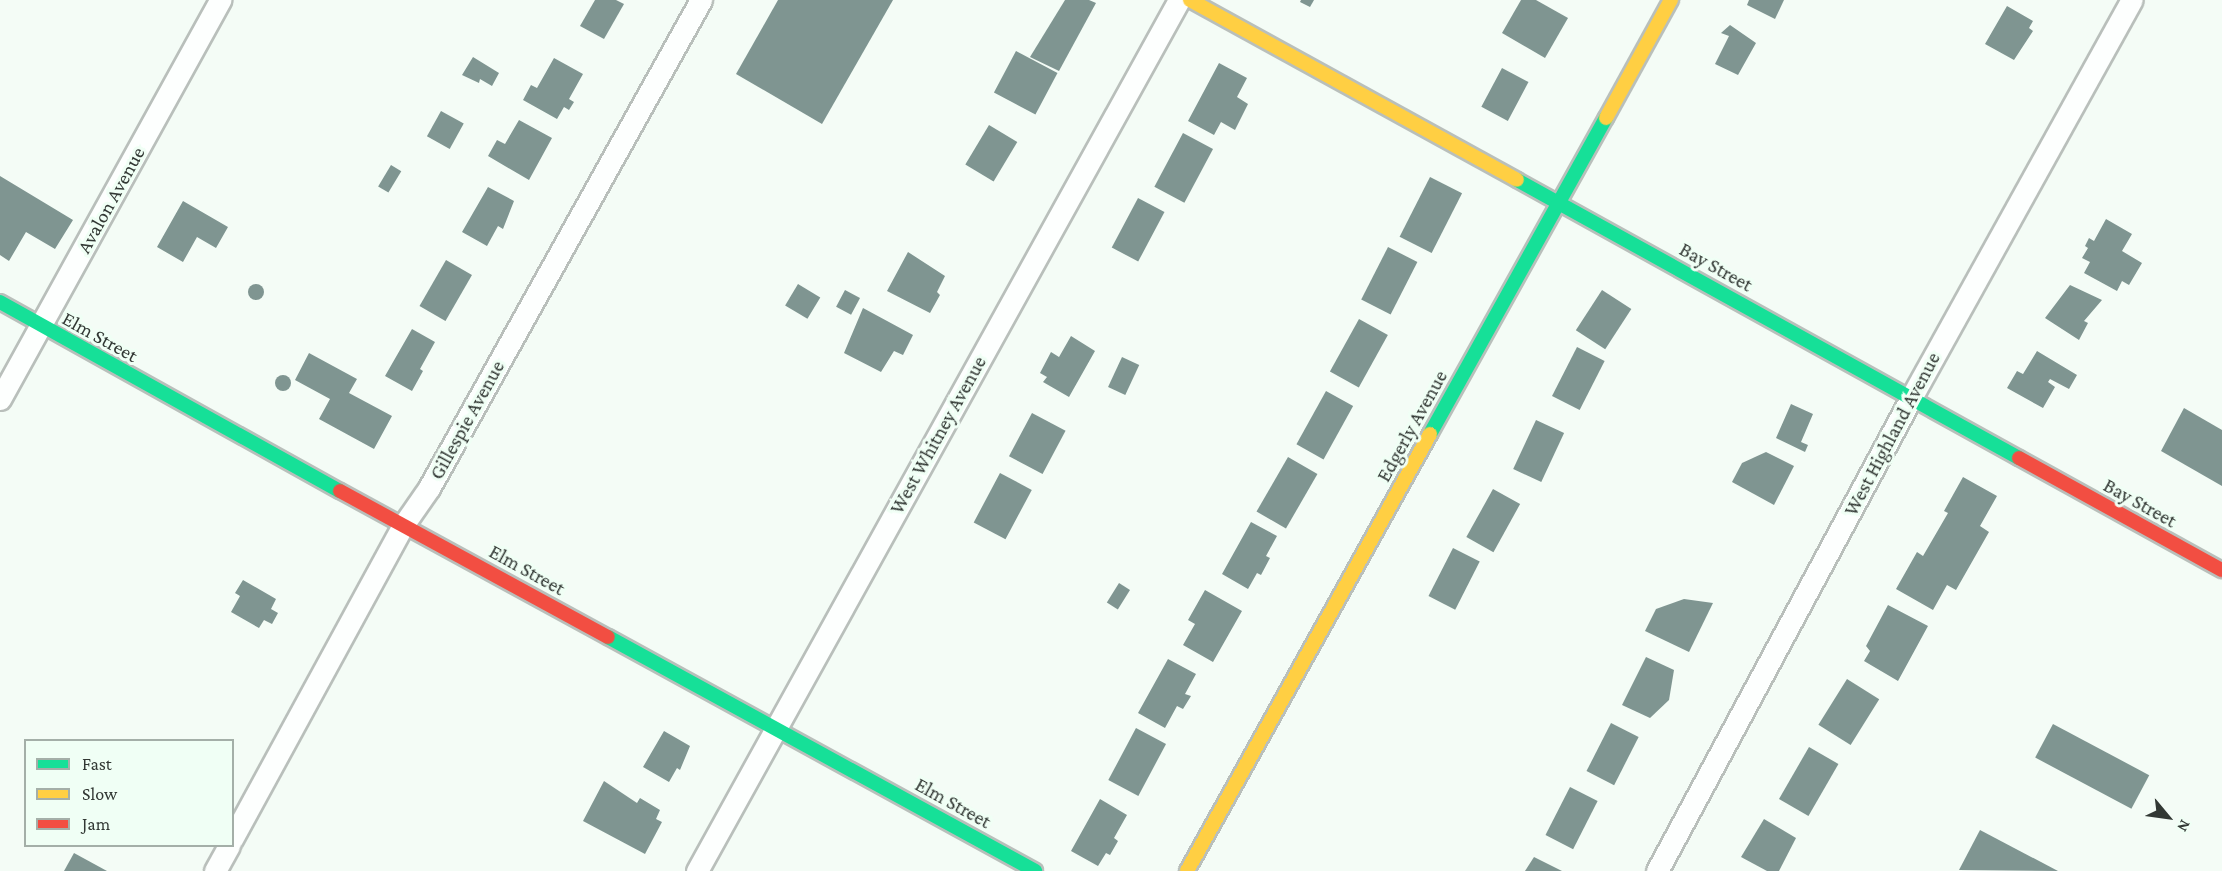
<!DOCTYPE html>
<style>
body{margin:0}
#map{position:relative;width:2222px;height:871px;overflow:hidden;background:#f4fcf6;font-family:"Crimson Pro",serif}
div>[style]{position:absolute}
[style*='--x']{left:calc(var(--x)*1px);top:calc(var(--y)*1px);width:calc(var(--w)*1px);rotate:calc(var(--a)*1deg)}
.building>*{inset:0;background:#7f9591;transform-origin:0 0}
.round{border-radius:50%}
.roads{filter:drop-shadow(2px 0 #b9bfbb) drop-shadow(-2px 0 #b9bfbb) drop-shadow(0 2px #b9bfbb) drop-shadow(0 -2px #b9bfbb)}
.street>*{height:21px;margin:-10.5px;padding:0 10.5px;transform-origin:10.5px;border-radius:10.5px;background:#fdfffe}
.fast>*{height:14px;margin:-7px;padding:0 7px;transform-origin:7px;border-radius:7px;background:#16e098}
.slow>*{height:14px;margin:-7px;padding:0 7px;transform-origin:7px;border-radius:7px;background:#ffcf43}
.jam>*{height:14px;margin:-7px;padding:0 7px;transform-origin:7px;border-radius:7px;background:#f24e42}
span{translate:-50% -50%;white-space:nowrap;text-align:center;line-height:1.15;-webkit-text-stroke:6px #f0fff5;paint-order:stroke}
.street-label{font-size:20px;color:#323834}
.legend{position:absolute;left:24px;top:739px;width:210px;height:108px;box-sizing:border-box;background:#f0fff5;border:2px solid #a4afa8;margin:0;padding:8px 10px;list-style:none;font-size:18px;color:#323834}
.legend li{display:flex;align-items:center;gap:12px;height:30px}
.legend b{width:30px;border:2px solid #a4afa8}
.north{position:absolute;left:2138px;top:787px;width:60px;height:60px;-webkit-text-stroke:4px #f0fff5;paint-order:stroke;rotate:119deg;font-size:16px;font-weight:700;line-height:24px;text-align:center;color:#323834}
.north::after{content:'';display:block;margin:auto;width:21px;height:27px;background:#323834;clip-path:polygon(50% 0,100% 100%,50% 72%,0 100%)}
</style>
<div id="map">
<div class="building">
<div style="clip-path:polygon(595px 0,616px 0,624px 4px,604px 39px,580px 26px)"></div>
<div style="clip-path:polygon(778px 0,893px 0,822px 124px,736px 74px)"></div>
<div style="clip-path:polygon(1065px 0,1089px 0,1096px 3px,1059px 71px,1030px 57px)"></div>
<div style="clip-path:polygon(1301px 0,1314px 0,1310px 7px,1300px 2px)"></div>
<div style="clip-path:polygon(1521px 0,1536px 0,1568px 18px,1545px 58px,1502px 33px)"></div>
<div style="clip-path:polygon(1749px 0,1784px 0,1775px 19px,1747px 5px)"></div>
<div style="clip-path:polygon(2007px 6px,2033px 21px,2029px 28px,2033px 31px,2014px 60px,1985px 44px)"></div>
<div style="clip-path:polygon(1730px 25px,1756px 43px,1738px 75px,1715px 64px,1729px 36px,1721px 33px)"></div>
<div style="left:1016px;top:51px;width:47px;height:47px;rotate:28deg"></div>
<div style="clip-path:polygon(473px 57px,499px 73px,492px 86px,480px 79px,479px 83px,462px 75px)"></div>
<div style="clip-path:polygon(554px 58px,583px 74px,569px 99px,574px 102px,569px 110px,564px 107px,557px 119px,523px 100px,531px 85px,537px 88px)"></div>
<div style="clip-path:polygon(1219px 63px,1247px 78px,1237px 97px,1248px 104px,1235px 130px,1221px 122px,1214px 135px,1188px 121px)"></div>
<div style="left:1502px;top:68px;width:30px;height:44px;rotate:28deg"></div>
<div style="left:441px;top:111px;width:26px;height:29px;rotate:29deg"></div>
<div style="clip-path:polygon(519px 120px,552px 138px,529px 180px,488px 156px,497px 140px,505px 144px)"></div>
<div style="left:989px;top:125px;width:33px;height:46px;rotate:31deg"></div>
<div style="left:1183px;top:133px;width:34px;height:61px;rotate:28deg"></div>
<div style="left:391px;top:165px;width:12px;height:25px;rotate:31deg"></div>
<div style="clip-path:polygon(0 176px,73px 220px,55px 249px,26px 232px,9px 261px,0 255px)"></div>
<div style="left:1430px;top:177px;width:36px;height:67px;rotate:27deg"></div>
<div style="clip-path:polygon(488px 187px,514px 201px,503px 229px,498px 226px,487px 246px,462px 232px)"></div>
<div style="left:1138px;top:198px;width:30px;height:56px;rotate:28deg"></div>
<div style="clip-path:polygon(183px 201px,228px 227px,216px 248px,197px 237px,183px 262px,157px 247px)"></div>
<div style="clip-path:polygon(2106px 219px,2132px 234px,2122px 251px,2142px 263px,2129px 285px,2122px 281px,2117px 291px,2084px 273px,2090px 262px,2082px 258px,2088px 248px,2085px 246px,2089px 238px,2094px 241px)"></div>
<div style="left:1388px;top:247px;width:33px;height:59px;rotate:27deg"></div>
<div style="clip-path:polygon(908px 252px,945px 276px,937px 292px,940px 295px,930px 313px,887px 291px)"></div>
<div style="left:446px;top:260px;width:30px;height:53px;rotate:30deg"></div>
<div style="left:798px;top:284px;width:26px;height:25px;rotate:31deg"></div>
<div class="round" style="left:248px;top:284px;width:16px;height:16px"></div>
<div style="clip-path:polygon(2070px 285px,2102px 300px,2084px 321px,2088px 323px,2079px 340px,2045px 318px)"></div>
<div style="left:845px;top:290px;width:17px;height:19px;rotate:28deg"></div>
<div style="left:1602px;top:290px;width:35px;height:48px;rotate:33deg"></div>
<div style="clip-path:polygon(863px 308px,913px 335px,903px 355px,894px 351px,881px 372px,844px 353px)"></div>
<div style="left:1359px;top:319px;width:33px;height:60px;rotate:29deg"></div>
<div style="clip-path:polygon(412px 329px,435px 342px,420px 369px,423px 371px,412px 391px,385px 376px)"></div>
<div style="clip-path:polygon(1071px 336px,1095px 351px,1069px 397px,1043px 382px,1047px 377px,1040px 373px,1051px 352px,1059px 357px)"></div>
<div style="left:1577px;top:347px;width:31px;height:55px;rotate:27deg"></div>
<div style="clip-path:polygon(2037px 351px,2077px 375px,2069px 389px,2050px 379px,2048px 382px,2055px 387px,2043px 408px,2007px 388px,2017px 371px,2023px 374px)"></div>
<div style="clip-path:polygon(309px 353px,357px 379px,349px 393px,392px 416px,374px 449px,319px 419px,330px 399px,295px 380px)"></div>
<div style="left:1122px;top:357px;width:19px;height:33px;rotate:25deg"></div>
<div class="round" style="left:275px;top:375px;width:16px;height:16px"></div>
<div style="left:1326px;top:391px;width:31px;height:61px;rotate:29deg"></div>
<div style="clip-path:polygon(1791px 404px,1813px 414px,1801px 442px,1808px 445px,1805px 452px,1776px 438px)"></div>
<div style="clip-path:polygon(2184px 408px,2222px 430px,2222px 486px,2161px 451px)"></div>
<div style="left:1032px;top:413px;width:38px;height:49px;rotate:28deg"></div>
<div style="left:1536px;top:420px;width:31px;height:54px;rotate:25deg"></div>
<div style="clip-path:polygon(1766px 452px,1794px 466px,1774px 505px,1732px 482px,1742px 463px)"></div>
<div style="left:1288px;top:457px;width:34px;height:63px;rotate:30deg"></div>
<div style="left:1000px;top:473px;width:36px;height:56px;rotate:28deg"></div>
<div style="clip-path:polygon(1963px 477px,1997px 496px,1980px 526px,1989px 532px,1956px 590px,1947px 585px,1933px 610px,1896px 589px,1917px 552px,1923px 556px,1948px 513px,1944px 511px)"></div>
<div style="left:1493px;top:489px;width:31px;height:55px;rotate:29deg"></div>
<div style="clip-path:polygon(1251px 522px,1277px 536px,1266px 556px,1270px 558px,1261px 575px,1257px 573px,1248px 589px,1222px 574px)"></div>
<div style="left:1453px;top:548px;width:30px;height:54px;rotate:27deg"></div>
<div style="clip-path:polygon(243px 580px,276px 599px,271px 609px,278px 613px,272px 624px,264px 620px,259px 628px,231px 612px,240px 596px,235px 593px)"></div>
<div style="left:1119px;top:583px;width:13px;height:23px;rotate:32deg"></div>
<div style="clip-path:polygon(1205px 590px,1242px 611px,1213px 662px,1183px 645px,1195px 624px,1188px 620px)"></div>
<div style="clip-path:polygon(1684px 599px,1713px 603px,1689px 652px,1645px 631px,1656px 609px)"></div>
<div style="clip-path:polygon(1888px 605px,1928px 626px,1898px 681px,1864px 661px,1870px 651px,1866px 646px)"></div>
<div style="clip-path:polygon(1646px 657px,1674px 670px,1669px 700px,1650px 718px,1622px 705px)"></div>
<div style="clip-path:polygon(1168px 659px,1196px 674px,1185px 694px,1191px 696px,1183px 709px,1177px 706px,1165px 728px,1138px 713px)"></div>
<div style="left:1847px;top:679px;width:38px;height:54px;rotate:32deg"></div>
<div style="left:1611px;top:723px;width:31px;height:54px;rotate:27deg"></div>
<div style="left:2053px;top:724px;width:109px;height:38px;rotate:28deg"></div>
<div style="left:1136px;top:728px;width:34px;height:59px;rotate:28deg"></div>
<div style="clip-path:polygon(664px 731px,690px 746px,680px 770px,677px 768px,669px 782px,643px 767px)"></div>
<div style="left:1809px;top:747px;width:34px;height:60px;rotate:30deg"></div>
<div style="clip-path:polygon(604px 781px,637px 803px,640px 798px,660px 810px,656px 819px,662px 822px,645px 854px,583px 821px)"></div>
<div style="left:1570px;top:787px;width:31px;height:54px;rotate:27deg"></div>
<div style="clip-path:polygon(1100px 799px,1127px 815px,1114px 838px,1118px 841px,1110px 855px,1106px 853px,1098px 866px,1071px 851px)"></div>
<div style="clip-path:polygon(1764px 819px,1796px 838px,1779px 871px,1767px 871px,1741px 857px)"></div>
<div style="clip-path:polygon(1980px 830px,2058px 871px,1959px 870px)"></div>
<div style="clip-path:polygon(74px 853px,107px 871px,64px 871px)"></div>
<div style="clip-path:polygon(1534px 857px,1562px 871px,1525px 871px)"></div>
</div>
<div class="roads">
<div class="street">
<div style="--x:0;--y:399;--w:456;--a:-61.1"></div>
<div style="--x:232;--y:839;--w:359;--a:-61.4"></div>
<div style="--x:404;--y:524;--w:44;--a:-55.2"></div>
<div style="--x:429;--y:488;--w:559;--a:-60.87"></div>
<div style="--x:215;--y:871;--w:29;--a:-61"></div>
<div style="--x:697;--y:871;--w:995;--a:-61.04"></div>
<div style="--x:1657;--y:871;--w:537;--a:-61.76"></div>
<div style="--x:1911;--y:398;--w:455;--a:-61"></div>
</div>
<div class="fast">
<div style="--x:1517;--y:180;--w:574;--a:28.98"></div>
<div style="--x:0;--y:302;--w:389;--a:29.1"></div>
<div style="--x:1430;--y:434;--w:362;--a:-60.9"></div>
<div style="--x:608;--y:637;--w:487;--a:28.7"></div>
</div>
<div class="slow">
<div style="--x:1190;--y:0;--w:373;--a:28.8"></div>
<div style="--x:1606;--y:118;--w:135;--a:-61.2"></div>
<div style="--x:1187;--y:871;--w:500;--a:-60.92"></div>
</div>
<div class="jam">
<div style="--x:2019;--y:458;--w:232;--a:28.9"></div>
<div style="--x:340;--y:491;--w:305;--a:28.6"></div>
</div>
</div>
<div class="street-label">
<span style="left:111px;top:200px;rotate:-61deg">Avalon Avenue</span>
<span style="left:1716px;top:267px;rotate:29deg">Bay Street</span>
<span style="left:100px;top:337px;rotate:29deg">Elm Street</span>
<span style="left:467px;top:420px;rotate:-61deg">Gillespie Avenue</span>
<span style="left:1412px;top:426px;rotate:-61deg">Edgerly Avenue</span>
<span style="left:1892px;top:434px;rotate:-62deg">West Highland Avenue</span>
<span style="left:938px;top:435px;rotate:-61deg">West Whitney Avenue</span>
<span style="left:2140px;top:503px;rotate:29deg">Bay Street</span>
<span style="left:527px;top:570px;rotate:29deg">Elm Street</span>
<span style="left:953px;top:803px;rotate:29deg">Elm Street</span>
</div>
<ul class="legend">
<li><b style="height:8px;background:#16e098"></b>Fast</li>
<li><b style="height:8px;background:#ffcf43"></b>Slow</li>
<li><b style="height:8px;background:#f24e42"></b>Jam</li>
</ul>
<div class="north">N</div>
</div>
